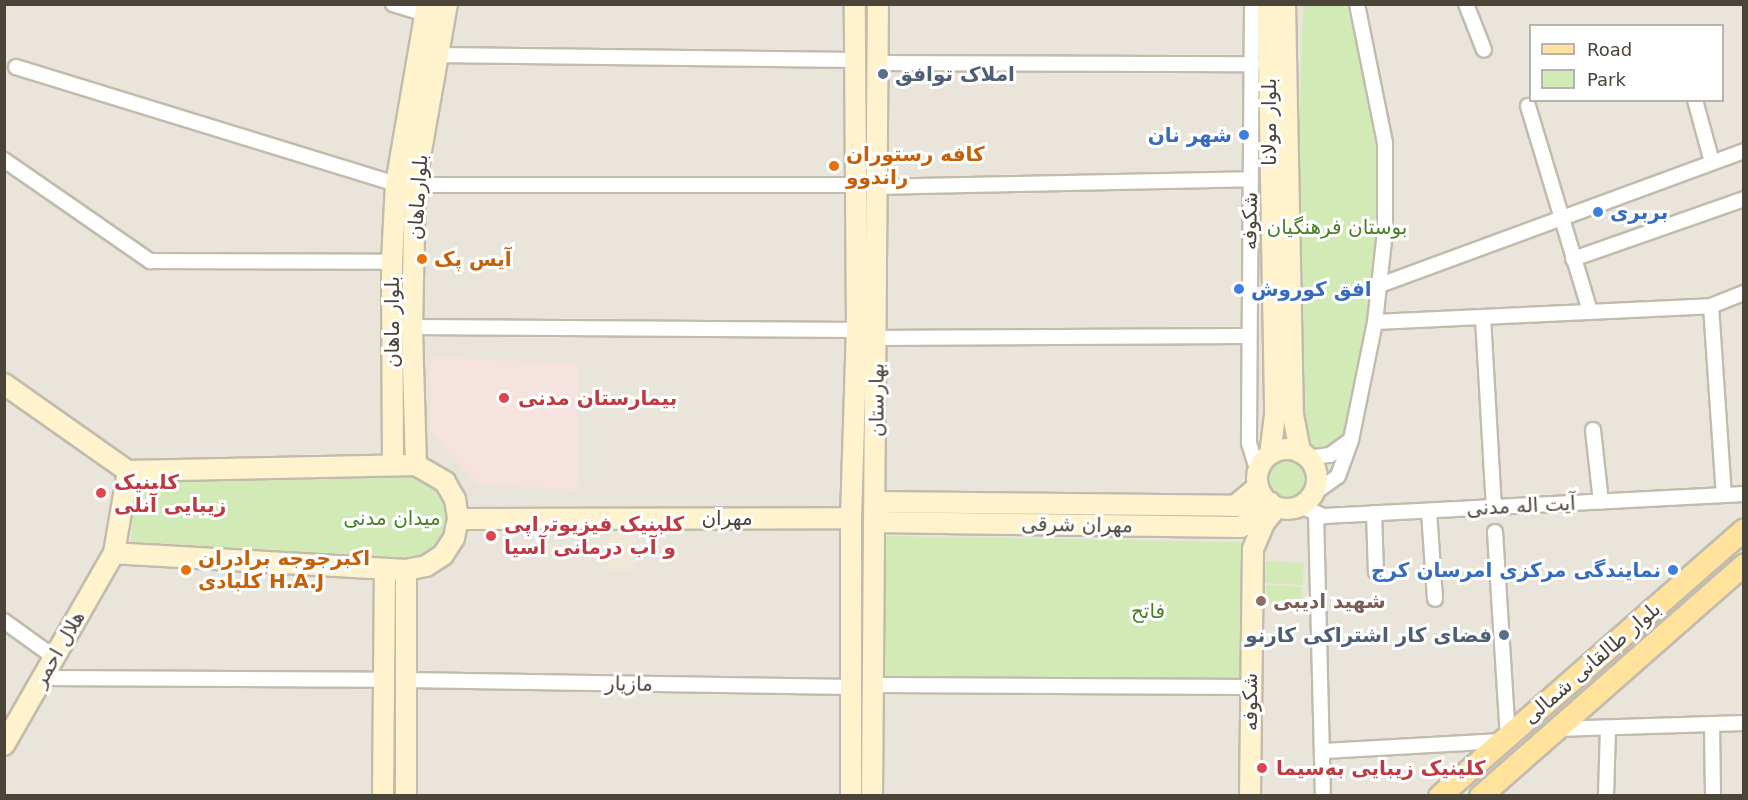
<!DOCTYPE html>
<meta charset="utf-8">
<style>
body{margin:0}
#map{position:relative;width:1748px;height:800px;overflow:hidden;background:#f6f3ec;font-family:"DejaVu Sans","Noto Naskh Arabic",sans-serif}
div>[style]{position:absolute}
[style*='--x']{left:calc(var(--x)*1px);top:calc(var(--y)*1px);width:calc(var(--w)*1px);rotate:calc(var(--a)*1deg)}
.residential>*{inset:0;background:#eae5da}
.education>*{inset:0;background:#efe8d6;transform-origin:0 0}
.medical>*{inset:0;background:#f6e3e0}
.green>*{inset:0;background:#d2eab5;transform-origin:0 0}
.round{border-radius:50%}
.roads{filter:drop-shadow(2px 0 #c2bbae) drop-shadow(-2px 0 #c2bbae) drop-shadow(0 2px #c2bbae) drop-shadow(0 -2px #c2bbae)}
.street>*{height:14px;margin:-7px;padding:0 7px;transform-origin:7px;border-radius:7px;background:#fff}
.secondary>*{height:20px;margin:-10px;padding:0 10px;transform-origin:10px;border-radius:10px;background:#fff3cd}
.secondary>.ring{margin:-10px;padding:0;box-sizing:content-box;background:none;border:20px solid #fff3cd;border-radius:50%}
.primary>*{height:21px;margin:-10.5px;padding:0 10.5px;transform-origin:10.5px;border-radius:10.5px;background:#ffe39c}
.dots>*{width:16px;height:16px;translate:-50% -50%;box-sizing:border-box;border:3px solid #fff;border-radius:50%}
span{translate:-50% -50%;white-space:nowrap;text-align:center;line-height:1.15;-webkit-text-stroke:6px #fff;paint-order:stroke}
.service-label{font-size:20px;color:#4e5e75;font-weight:700}
.left{translate:0 -50%;text-align:left}
.right{translate:-100% -50%;text-align:right}
.street-label{font-size:20px;color:#4b4439}
.shop-label{font-size:20px;color:#366cbe;font-weight:700}
.food-label{font-size:20px;color:#c56008;font-weight:700}
.park-label{font-size:20px;color:#4a7f2a}
.health-label{font-size:20px;color:#be3a42;font-weight:700}
.education-label{font-size:20px;color:#785e54;font-weight:700}
.frame{position:absolute;inset:0;border:6px solid #4b4439;pointer-events:none}
.legend{position:absolute;left:1529px;top:24px;width:195px;height:78px;box-sizing:border-box;background:#fff;border:2px solid #b7b4b0;margin:0;padding:8px 10px;list-style:none;font-size:18px;color:#4b4439}
.legend li{display:flex;align-items:center;gap:12px;height:30px}
.legend b{width:30px;border:2px solid #b7b4b0}
</style>
<div id="map">
<div class="residential">
<div style="clip-path:polygon(evenodd,5px 5px,1743px 5px,1743px 795px,5px 795px,5px 5px,1530px 26px,1722px 26px,1722px 100px,1530px 100px,1530px 26px)"></div>
</div>
<div class="education">
<div style="left:609px;top:532px;width:27px;height:38px;rotate:2deg"></div>
</div>
<div class="medical">
<div style="clip-path:polygon(430px 357px,578px 364px,577px 490px,477px 484px,430px 431px)"></div>
</div>
<div class="green">
<div style="clip-path:polygon(1303px 5px,1346px 5px,1357px 39px,1376px 149px,1377px 217px,1372px 289px,1348px 432px,1333px 450px,1310px 446px,1301px 434px,1297px 213px)"></div>
<div class="round" style="left:1268px;top:460px;width:38px;height:38px"></div>
<div style="clip-path:polygon(405px 470px,439px 486px,449px 505px,445px 538px,427px 557px,391px 564px,131px 544px,134px 479px)"></div>
<div style="left:883px;top:536px;width:363px;height:144px;rotate:1deg"></div>
<div style="left:1266px;top:561px;width:38px;height:22px;rotate:3deg"></div>
<div style="left:1266px;top:585px;width:36px;height:18px;rotate:3deg"></div>
</div>
<div class="roads">
<div class="street">
<div style="--x:393;--y:4;--w:34;--a:17"></div>
<div style="--x:1252;--y:4;--w:439;--a:90.4"></div>
<div style="--x:1249;--y:443;--w:30;--a:73"></div>
<div style="--x:1466;--y:4;--w:49;--a:68.6"></div>
<div style="--x:437;--y:55;--w:418;--a:0.7"></div>
<div style="--x:877;--y:63;--w:375;--a:0.2"></div>
<div style="--x:16;--y:67;--w:398;--a:17.1"></div>
<div style="--x:1695;--y:100;--w:64;--a:74.7"></div>
<div style="--x:1528;--y:106;--w:215;--a:73.2"></div>
<div style="--x:4;--y:160;--w:178;--a:34.7"></div>
<div style="--x:150;--y:261;--w:242;--a:0.2"></div>
<div style="--x:415;--y:185;--w:440;--a:0"></div>
<div style="--x:876;--y:187;--w:375;--a:-1.2"></div>
<div style="--x:1573;--y:259;--w:181;--a:-19.3"></div>
<div style="--x:1380;--y:285;--w:388;--a:-20.2"></div>
<div style="--x:1711;--y:306;--w:189;--a:86.1"></div>
<div style="--x:1483;--y:318;--w:189;--a:86.7"></div>
<div style="--x:1375;--y:322;--w:336;--a:-2.7"></div>
<div style="--x:1711;--y:306;--w:35;--a:-22"></div>
<div style="--x:412;--y:327;--w:445;--a:0.4"></div>
<div style="--x:877;--y:338;--w:371;--a:-0.3"></div>
<div style="--x:1593;--y:430;--w:72;--a:83.7"></div>
<div style="--x:1308;--y:458;--w:22;--a:-8"></div>
<div style="--x:1330;--y:455;--w:26;--a:-36"></div>
<div style="--x:1314;--y:493;--w:29;--a:-35"></div>
<div style="--x:1338;--y:476;--w:38;--a:-70"></div>
<div style="--x:1351;--y:440;--w:120;--a:-78.5"></div>
<div style="--x:1375;--y:322;--w:92;--a:-83.7"></div>
<div style="--x:1385;--y:231;--w:88;--a:-90"></div>
<div style="--x:1385;--y:143;--w:142;--a:-101.4"></div>
<div style="--x:1300;--y:506;--w:26;--a:23"></div>
<div style="--x:1324;--y:516;--w:421;--a:-3"></div>
<div style="--x:1429;--y:511;--w:88;--a:86.1"></div>
<div style="--x:1316;--y:513;--w:283;--a:88.6"></div>
<div style="--x:1374;--y:513;--w:59;--a:88.1"></div>
<div style="--x:1495;--y:532;--w:204;--a:86.4"></div>
<div style="--x:4;--y:621;--w:62;--a:35.8"></div>
<div style="--x:42;--y:678;--w:342;--a:0.3"></div>
<div style="--x:406;--y:680;--w:446;--a:0.9"></div>
<div style="--x:881;--y:685;--w:369;--a:0.3"></div>
<div style="--x:1712;--y:724;--w:72;--a:89.2"></div>
<div style="--x:1556;--y:729;--w:188;--a:-1.8"></div>
<div style="--x:1324;--y:751;--w:178;--a:-3.2"></div>
<div style="--x:1606;--y:796;--w:67;--a:-88.3"></div>
</div>
<div class="secondary">
<div style="--x:1268;--y:4;--w:411;--a:89"></div>
<div style="--x:1275;--y:415;--w:39;--a:97"></div>
<div style="--x:1285;--y:4;--w:411;--a:88.9"></div>
<div style="--x:1293;--y:415;--w:38;--a:79"></div>
<div style="--x:4;--y:384;--w:151;--a:35.1"></div>
<div class="ring" style="left:1257px;top:449px;width:40px;height:40px"></div>
<div style="--x:393;--y:463;--w:201;--a:-90.3"></div>
<div style="--x:392;--y:262;--w:78;--a:-87.1"></div>
<div style="--x:396;--y:184;--w:183;--a:-80.2"></div>
<div style="--x:416;--y:465;--w:138;--a:-91.7"></div>
<div style="--x:412;--y:327;--w:142;--a:-88.8"></div>
<div style="--x:415;--y:185;--w:184;--a:-80"></div>
<div style="--x:876;--y:502;--w:359;--a:0.6"></div>
<div style="--x:1235;--y:506;--w:30;--a:-40"></div>
<div style="--x:458;--y:519;--w:393;--a:-0.1"></div>
<div style="--x:875;--y:522;--w:366;--a:0.8"></div>
<div style="--x:1241;--y:527;--w:38;--a:-40"></div>
<div style="--x:4;--y:745;--w:221;--a:-60.2"></div>
<div style="--x:114;--y:553;--w:83;--a:-80.3"></div>
<div style="--x:128;--y:471;--w:288;--a:-1.2"></div>
<div style="--x:416;--y:465;--w:34;--a:30"></div>
<div style="--x:445;--y:482;--w:20;--a:60"></div>
<div style="--x:455;--y:499;--w:20;--a:81"></div>
<div style="--x:458;--y:519;--w:19;--a:102"></div>
<div style="--x:454;--y:538;--w:20;--a:123"></div>
<div style="--x:443;--y:555;--w:20;--a:147"></div>
<div style="--x:426;--y:566;--w:20;--a:169"></div>
<div style="--x:406;--y:570;--w:292;--a:-176.7"></div>
<div style="--x:383;--y:796;--w:227;--a:-89.5"></div>
<div style="--x:406;--y:796;--w:226;--a:-90"></div>
<div style="--x:851;--y:796;--w:278;--a:-90"></div>
<div style="--x:851;--y:518;--w:188;--a:-88.2"></div>
<div style="--x:857;--y:330;--w:326;--a:-90.4"></div>
<div style="--x:872;--y:796;--w:792;--a:-89.57"></div>
<div style="--x:1250;--y:796;--w:247;--a:-89.3"></div>
<div style="--x:1253;--y:549;--w:28;--a:-67"></div>
<div style="--x:1264;--y:523;--w:19;--a:-51"></div>
</div>
<div class="primary">
<div style="--x:1439;--y:796;--w:405;--a:-41.2"></div>
<div style="--x:1480;--y:796;--w:351;--a:-41.3"></div>
</div>
</div>
<div class="dots">
<div style="left:883px;top:74px;background:#5c6f8a"></div>
<div style="left:1244px;top:135px;background:#3f7fe0"></div>
<div style="left:834px;top:166px;background:#e8710a"></div>
<div style="left:1598px;top:212px;background:#3f7fe0"></div>
<div style="left:422px;top:259px;background:#e8710a"></div>
<div style="left:1239px;top:289px;background:#3f7fe0"></div>
<div style="left:504px;top:398px;background:#e0444e"></div>
<div style="left:101px;top:493px;background:#e0444e"></div>
<div style="left:491px;top:536px;background:#e0444e"></div>
<div style="left:186px;top:570px;background:#e8710a"></div>
<div style="left:1673px;top:570px;background:#3f7fe0"></div>
<div style="left:1261px;top:601px;background:#8d6e63"></div>
<div style="left:1504px;top:635px;background:#5c6f8a"></div>
<div style="left:1262px;top:768px;background:#e0444e"></div>
</div>
<div class="service-label">
<span class="left" style="left:895px;top:74px">املاک توافق</span>
<span class="right" style="left:1492px;top:635px">فضای کار اشتراکی کارنو</span>
</div>
<div class="street-label">
<span style="left:1269px;top:122px;rotate:-90deg">بلوار مولانا</span>
<span style="left:418px;top:197px;rotate:-86deg">بلوارماهان</span>
<span style="left:1250px;top:221px;rotate:-89deg">شکوفه</span>
<span style="left:392px;top:322px;rotate:-90deg">بلوار ماهان</span>
<span style="left:877px;top:400px;rotate:-90deg">بهارستان</span>
<span style="left:1521px;top:506px;rotate:-3deg">آیت اله مدنی</span>
<span style="left:727px;top:518px">مهران</span>
<span style="left:1077px;top:525px;rotate:1deg">مهران شرقی</span>
<span style="left:59px;top:649px;rotate:-60deg">هلال احمر</span>
<span style="left:1592px;top:663px;rotate:-41deg">بلوار طالقانی شمالی</span>
<span style="left:629px;top:684px;rotate:1deg">مازیار</span>
<span style="left:1250px;top:702px;rotate:-90deg">شکوفه</span>
</div>
<div class="shop-label">
<span class="right" style="left:1232px;top:135px">شهر نان</span>
<span class="left" style="left:1610px;top:212px">بربری</span>
<span class="left" style="left:1251px;top:289px">افق کوروش</span>
<span class="right" style="left:1661px;top:570px">نمایندگی مرکزی امرسان کرج</span>
</div>
<div class="food-label">
<span class="left" style="left:846px;top:166px">کافه رستوران<br>راندوو</span>
<span class="left" style="left:434px;top:259px">آیس پک</span>
<span class="left" style="left:198px;top:570px">اکبرجوجه برادران<br>کلبادی H.A.J</span>
</div>
<div class="park-label">
<span style="left:1337px;top:227px">بوستان فرهنگیان</span>
<span style="left:392px;top:518px">میدان مدنی</span>
<span style="left:1148px;top:611px">فاتح</span>
</div>
<div class="health-label">
<span class="left" style="left:518px;top:398px">بیمارستان مدنی</span>
<span class="left" style="left:114px;top:494px">کلینیک<br>زیبایی آنلی</span>
<span class="left" style="left:504px;top:536px">کلینیک فیزیوتراپی<br>و آب درمانی آسیا</span>
<span class="left" style="left:1276px;top:768px">کلینیک زیبایی به‌سیما</span>
</div>
<div class="education-label">
<span class="left" style="left:1273px;top:601px">شهید ادیبی</span>
</div>
<div class="frame"></div>
<ul class="legend">
<li><b style="height:8px;background:#ffe39c"></b>Road</li>
<li><b style="height:16px;background:#d2eab5"></b>Park</li>
</ul>
</div>
